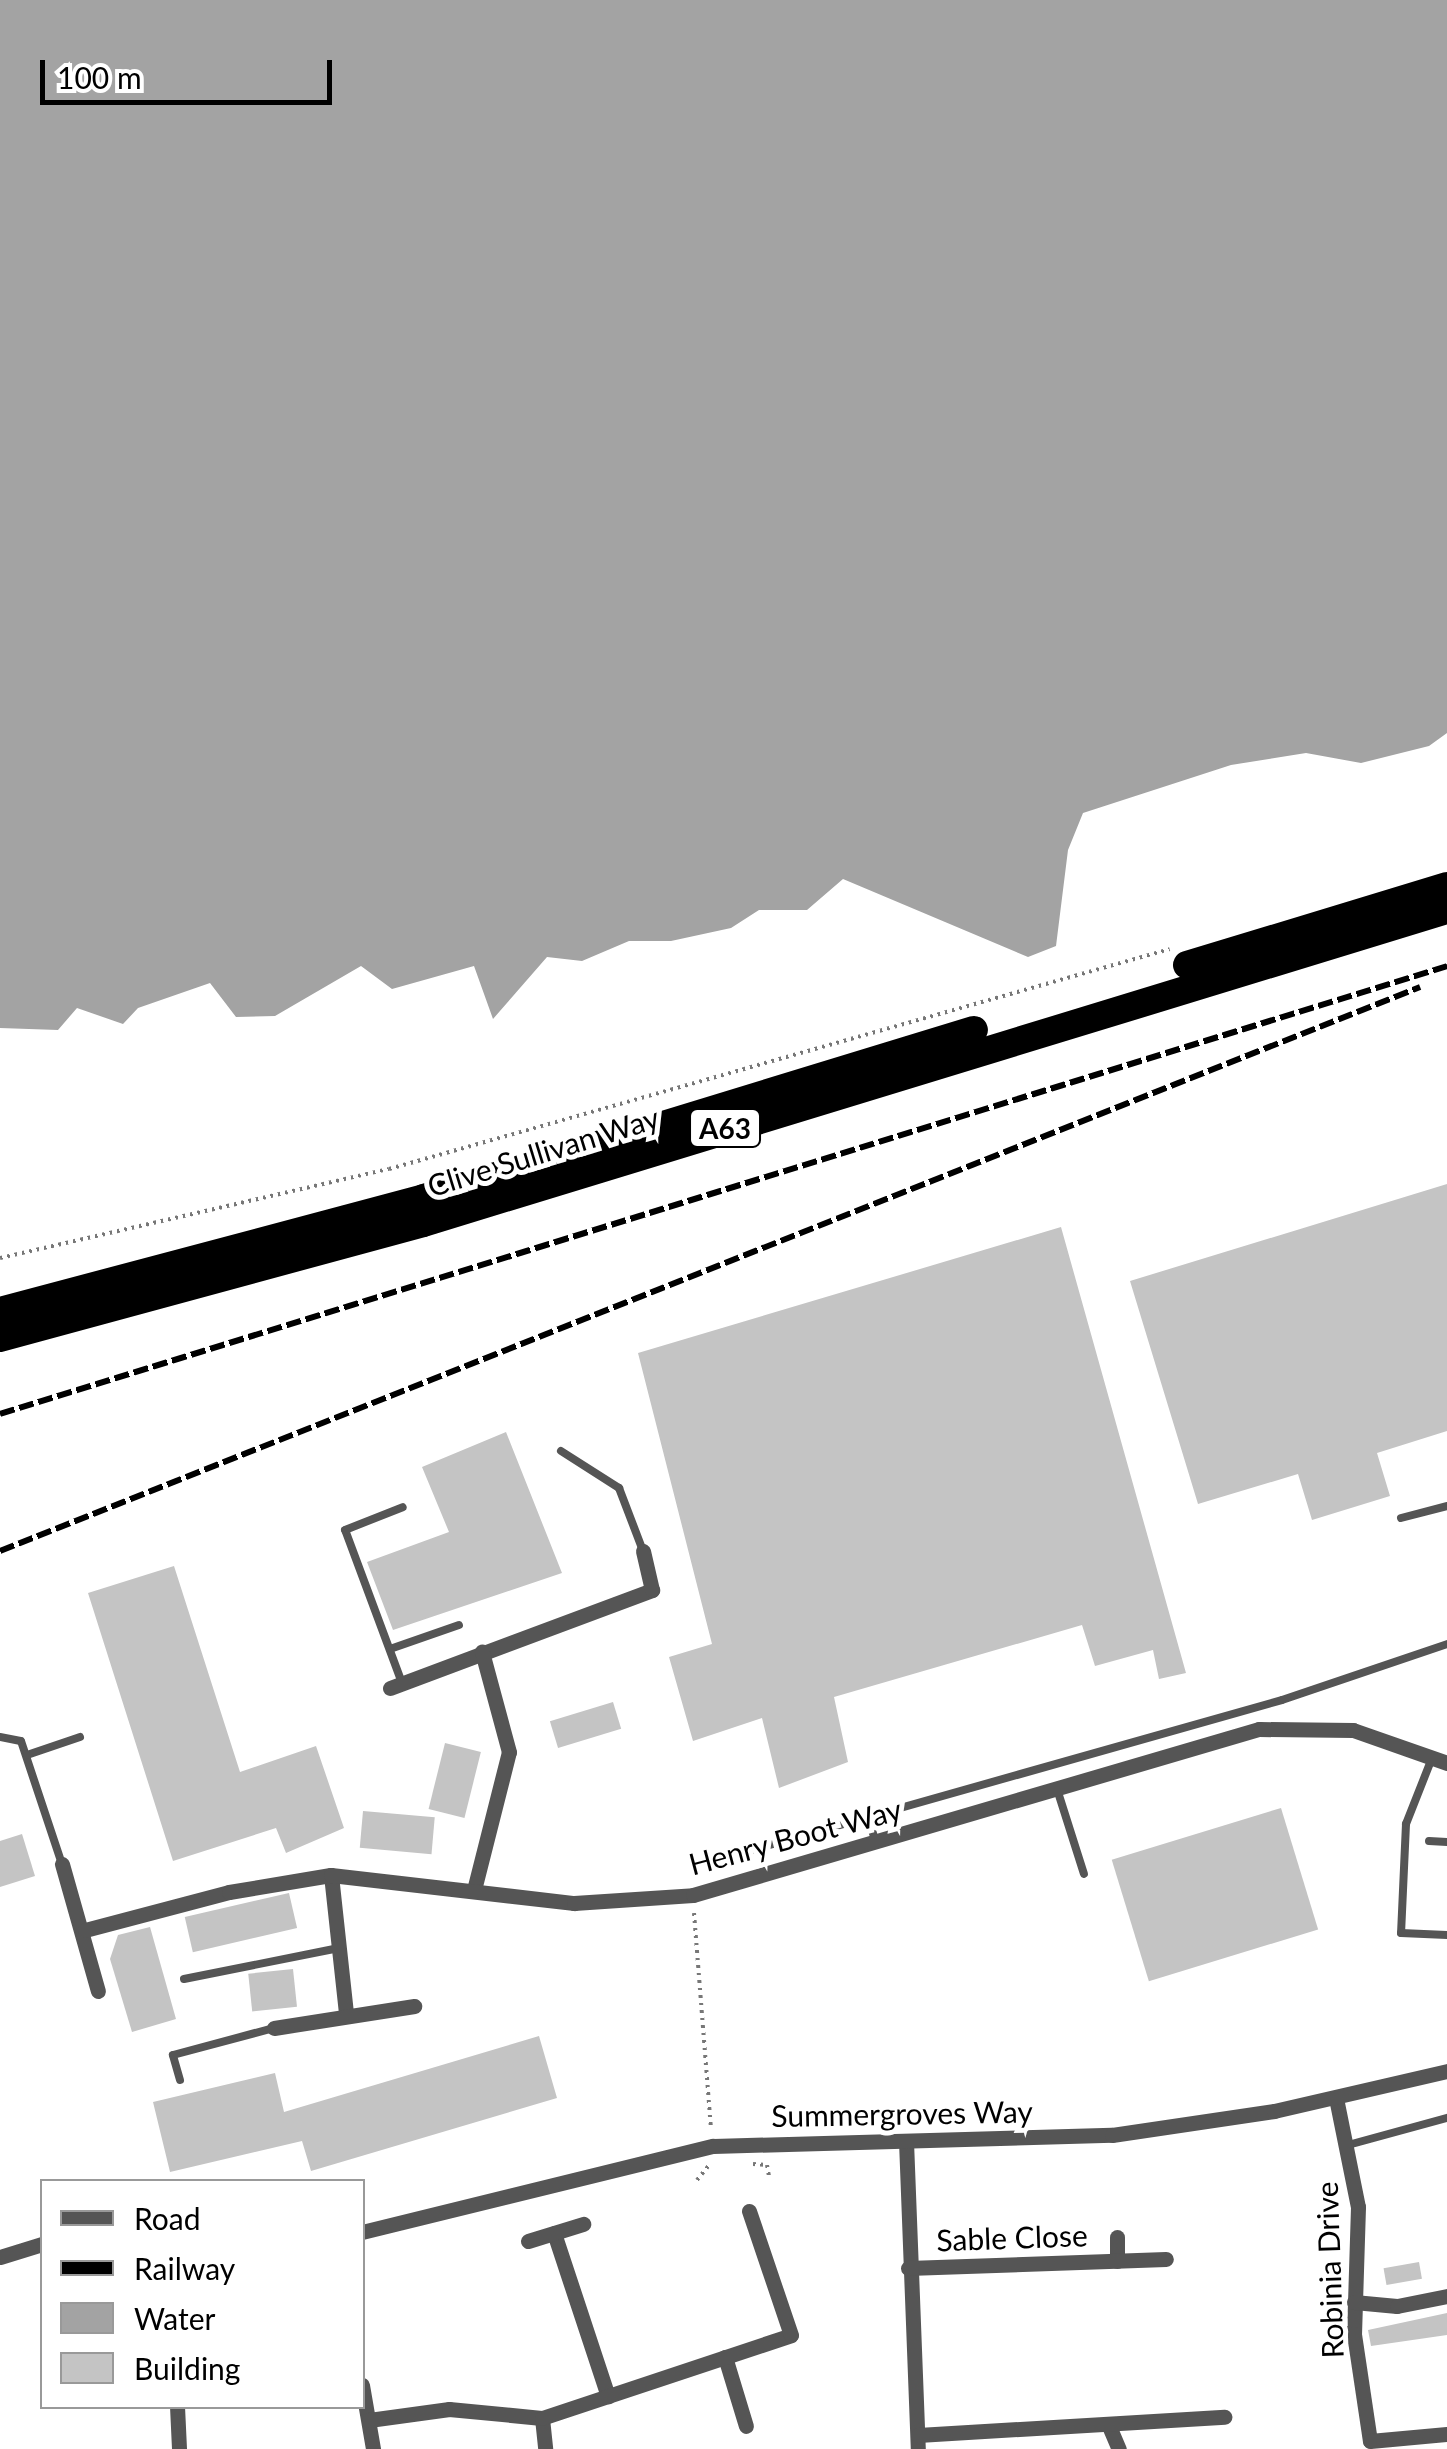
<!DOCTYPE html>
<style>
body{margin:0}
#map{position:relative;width:1447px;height:2449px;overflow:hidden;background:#fff;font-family:Lato,sans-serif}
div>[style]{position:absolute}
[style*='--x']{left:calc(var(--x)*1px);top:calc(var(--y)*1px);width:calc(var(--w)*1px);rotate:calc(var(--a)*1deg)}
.water>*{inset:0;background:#a3a3a3}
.building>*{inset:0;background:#c4c4c4;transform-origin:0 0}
.path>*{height:4px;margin-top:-2px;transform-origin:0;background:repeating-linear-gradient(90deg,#777 0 2.5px,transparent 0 7.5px)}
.lane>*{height:8px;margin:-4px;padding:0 4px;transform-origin:4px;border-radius:4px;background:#555}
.street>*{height:15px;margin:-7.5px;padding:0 7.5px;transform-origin:7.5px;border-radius:7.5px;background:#555}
.highway>*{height:28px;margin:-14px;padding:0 14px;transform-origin:14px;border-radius:14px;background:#000}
.rail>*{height:6px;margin-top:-3px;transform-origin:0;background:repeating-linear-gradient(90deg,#000 0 15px,transparent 0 20px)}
span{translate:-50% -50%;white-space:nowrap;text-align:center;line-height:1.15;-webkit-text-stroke:10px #fff;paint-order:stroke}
.shield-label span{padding:2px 8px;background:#fff;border:2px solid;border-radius:8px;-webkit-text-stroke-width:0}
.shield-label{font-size:28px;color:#000;font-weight:700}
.street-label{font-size:30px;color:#000}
.legend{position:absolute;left:40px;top:2179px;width:325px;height:230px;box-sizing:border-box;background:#fff;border:2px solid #999;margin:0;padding:12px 18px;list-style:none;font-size:30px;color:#000}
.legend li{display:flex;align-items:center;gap:20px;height:50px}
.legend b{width:50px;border:2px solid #999}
.scale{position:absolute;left:40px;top:60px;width:292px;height:45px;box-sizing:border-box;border:5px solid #000;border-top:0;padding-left:12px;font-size:30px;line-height:35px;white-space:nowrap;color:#000;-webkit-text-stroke:8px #fff;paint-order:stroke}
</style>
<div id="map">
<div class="water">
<div style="clip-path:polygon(0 0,1447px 0,1447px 733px,1429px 746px,1361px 763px,1306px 753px,1231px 765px,1083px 813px,1068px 850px,1056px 946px,1028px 957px,843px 879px,807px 910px,759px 910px,731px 928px,671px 941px,629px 941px,582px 961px,547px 957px,493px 1019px,474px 966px,392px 989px,361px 966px,275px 1016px,236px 1017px,210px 983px,138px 1008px,123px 1024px,77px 1008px,58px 1030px,0 1028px)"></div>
</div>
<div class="building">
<div style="clip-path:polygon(1447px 1184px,1447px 1431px,1377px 1453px,1390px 1496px,1312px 1520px,1298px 1474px,1198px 1504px,1130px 1281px)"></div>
<div style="clip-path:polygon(1061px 1227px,1186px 1673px,1159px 1679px,1153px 1650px,1095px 1666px,1082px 1625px,834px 1697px,848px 1762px,779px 1788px,762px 1718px,693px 1741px,669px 1657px,712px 1644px,638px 1353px)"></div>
<div style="clip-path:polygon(506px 1432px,562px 1573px,393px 1630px,367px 1562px,449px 1532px,422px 1467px)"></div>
<div style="clip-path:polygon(174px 1566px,240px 1772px,316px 1746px,344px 1828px,286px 1853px,276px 1828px,173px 1861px,88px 1593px)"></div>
<div style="left:613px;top:1702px;width:28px;height:66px;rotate:73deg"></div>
<div style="left:445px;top:1743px;width:37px;height:68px;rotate:14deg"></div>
<div style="left:1281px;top:1808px;width:127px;height:177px;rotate:73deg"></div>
<div style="left:363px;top:1811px;width:72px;height:37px;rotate:5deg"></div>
<div style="clip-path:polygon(22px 1834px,35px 1876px,0 1887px,0 1841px)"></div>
<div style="left:289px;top:1893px;width:36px;height:107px;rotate:77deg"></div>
<div style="clip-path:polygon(150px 1927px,176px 2019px,132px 2032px,110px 1959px,118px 1935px)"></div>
<div style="left:293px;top:1969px;width:38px;height:45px;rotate:84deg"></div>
<div style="clip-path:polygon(539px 2036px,557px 2098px,311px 2171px,302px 2141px,170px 2172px,153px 2102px,275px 2073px,284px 2112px)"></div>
<div style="left:1419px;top:2262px;width:17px;height:36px;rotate:80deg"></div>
<div style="clip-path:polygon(1447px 2313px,1447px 2335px,1371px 2346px,1368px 2330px)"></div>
</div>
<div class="path">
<div style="--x:0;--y:1258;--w:399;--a:-12.9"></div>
<div style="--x:389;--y:1169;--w:811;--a:-15.73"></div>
<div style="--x:694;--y:1913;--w:216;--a:85.5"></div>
<div style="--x:753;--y:2164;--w:14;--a:4"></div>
<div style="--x:767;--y:2165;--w:11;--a:80"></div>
<div style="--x:697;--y:2180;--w:19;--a:-51"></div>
</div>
<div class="lane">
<div style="--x:561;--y:1451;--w:69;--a:32.5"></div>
<div style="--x:619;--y:1488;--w:67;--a:69.1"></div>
<div style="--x:1401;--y:1518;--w:48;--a:-14.6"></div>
<div style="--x:390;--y:1649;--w:73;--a:-19.2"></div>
<div style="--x:402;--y:1683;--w:163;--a:-110.4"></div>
<div style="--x:345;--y:1530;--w:62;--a:-21.6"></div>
<div style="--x:0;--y:1737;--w:21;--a:11"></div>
<div style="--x:21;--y:1741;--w:130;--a:71.6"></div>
<div style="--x:27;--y:1755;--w:56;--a:-18.8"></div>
<div style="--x:1432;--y:1758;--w:71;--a:111.5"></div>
<div style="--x:1406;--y:1824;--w:109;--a:92.6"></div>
<div style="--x:1401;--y:1933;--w:46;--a:2.5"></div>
<div style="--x:1057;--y:1789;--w:89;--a:72.4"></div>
<div style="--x:868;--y:1817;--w:27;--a:73"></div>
<div style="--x:1429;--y:1841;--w:18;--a:3"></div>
<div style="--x:713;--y:1861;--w:591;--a:-15.8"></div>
<div style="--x:1282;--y:1700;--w:174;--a:-18.7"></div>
<div style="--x:184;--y:1979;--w:158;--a:-11.3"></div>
<div style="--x:180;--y:2080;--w:26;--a:-106"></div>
<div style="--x:173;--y:2055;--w:105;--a:-15"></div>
<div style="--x:1348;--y:2145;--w:103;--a:-15.3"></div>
</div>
<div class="street">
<div style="--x:390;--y:1688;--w:280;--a:-20.5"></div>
<div style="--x:652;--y:1590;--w:40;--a:-103"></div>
<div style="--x:62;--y:1864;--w:132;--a:74.2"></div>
<div style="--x:331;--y:1875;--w:140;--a:83.8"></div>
<div style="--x:475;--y:1886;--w:138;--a:-75.8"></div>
<div style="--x:509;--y:1752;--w:104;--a:-105.1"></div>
<div style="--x:85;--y:1930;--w:149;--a:-14.8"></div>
<div style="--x:229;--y:1892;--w:103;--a:-9.5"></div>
<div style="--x:331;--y:1875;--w:245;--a:6.6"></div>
<div style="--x:574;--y:1903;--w:119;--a:-3.8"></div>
<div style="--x:693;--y:1895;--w:590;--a:-16.35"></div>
<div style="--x:1259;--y:1729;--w:94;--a:0.6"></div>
<div style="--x:1353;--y:1730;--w:100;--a:19.3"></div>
<div style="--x:274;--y:2028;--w:142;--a:-8.9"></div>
<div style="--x:1336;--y:2098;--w:111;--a:78.6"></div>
<div style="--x:1358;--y:2207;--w:127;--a:91.8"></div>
<div style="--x:1354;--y:2334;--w:108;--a:81.5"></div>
<div style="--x:1370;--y:2441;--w:77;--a:-5.2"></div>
<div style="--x:906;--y:2141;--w:308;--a:87.8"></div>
<div style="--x:362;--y:2232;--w:361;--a:-13.8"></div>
<div style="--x:713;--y:2146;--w:399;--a:-1.6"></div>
<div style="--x:1112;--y:2135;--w:164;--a:-8.4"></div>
<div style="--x:1274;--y:2111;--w:178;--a:-13"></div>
<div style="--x:554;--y:2233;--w:172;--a:71.7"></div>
<div style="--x:528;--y:2241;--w:58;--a:-17.2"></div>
<div style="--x:0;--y:2257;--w:44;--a:-17.2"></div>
<div style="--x:1117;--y:2261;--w:24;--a:-90"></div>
<div style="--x:908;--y:2268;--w:258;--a:-2"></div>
<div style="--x:1354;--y:2302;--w:43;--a:5.3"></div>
<div style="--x:1397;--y:2306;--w:51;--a:-11.3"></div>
<div style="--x:725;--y:2357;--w:72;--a:73.1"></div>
<div style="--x:362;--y:2385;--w:65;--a:80.2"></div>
<div style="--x:177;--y:2406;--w:43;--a:87.3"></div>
<div style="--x:542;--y:2418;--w:31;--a:84"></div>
<div style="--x:369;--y:2420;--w:81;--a:-7.8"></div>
<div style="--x:449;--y:2409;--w:93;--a:5.5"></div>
<div style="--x:542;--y:2418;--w:262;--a:-18.4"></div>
<div style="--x:791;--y:2335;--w:131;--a:-108.7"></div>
<div style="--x:1109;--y:2426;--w:25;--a:67"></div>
<div style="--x:918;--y:2435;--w:307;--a:-3.4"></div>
</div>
<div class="highway">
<div style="--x:1187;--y:965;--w:272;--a:-16.9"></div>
<div style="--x:0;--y:1311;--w:439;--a:-14.9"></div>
<div style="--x:424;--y:1198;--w:575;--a:-16.99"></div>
<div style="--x:0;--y:1338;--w:438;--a:-15.2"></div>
<div style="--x:423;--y:1223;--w:1071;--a:-17"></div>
</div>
<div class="rail">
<div style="--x:0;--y:1414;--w:1515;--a:-17.2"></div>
<div style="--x:0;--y:1551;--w:1528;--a:-21.66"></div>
</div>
<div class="shield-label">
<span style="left:725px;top:1128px">A63</span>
</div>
<div class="street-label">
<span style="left:543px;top:1151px;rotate:-17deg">Clive Sullivan Way</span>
<span style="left:795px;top:1836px;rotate:-15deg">Henry Boot Way</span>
<span style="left:902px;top:2113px;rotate:-1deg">Summergroves Way</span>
<span style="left:1012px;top:2237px;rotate:-2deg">Sable Close</span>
<span style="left:1329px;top:2270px;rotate:-92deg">Robinia Drive</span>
</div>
<ul class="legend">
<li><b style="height:12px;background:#555"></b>Road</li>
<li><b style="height:12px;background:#000"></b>Railway</li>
<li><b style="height:28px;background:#a3a3a3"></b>Water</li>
<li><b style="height:28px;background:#c4c4c4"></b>Building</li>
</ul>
<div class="scale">100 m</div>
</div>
